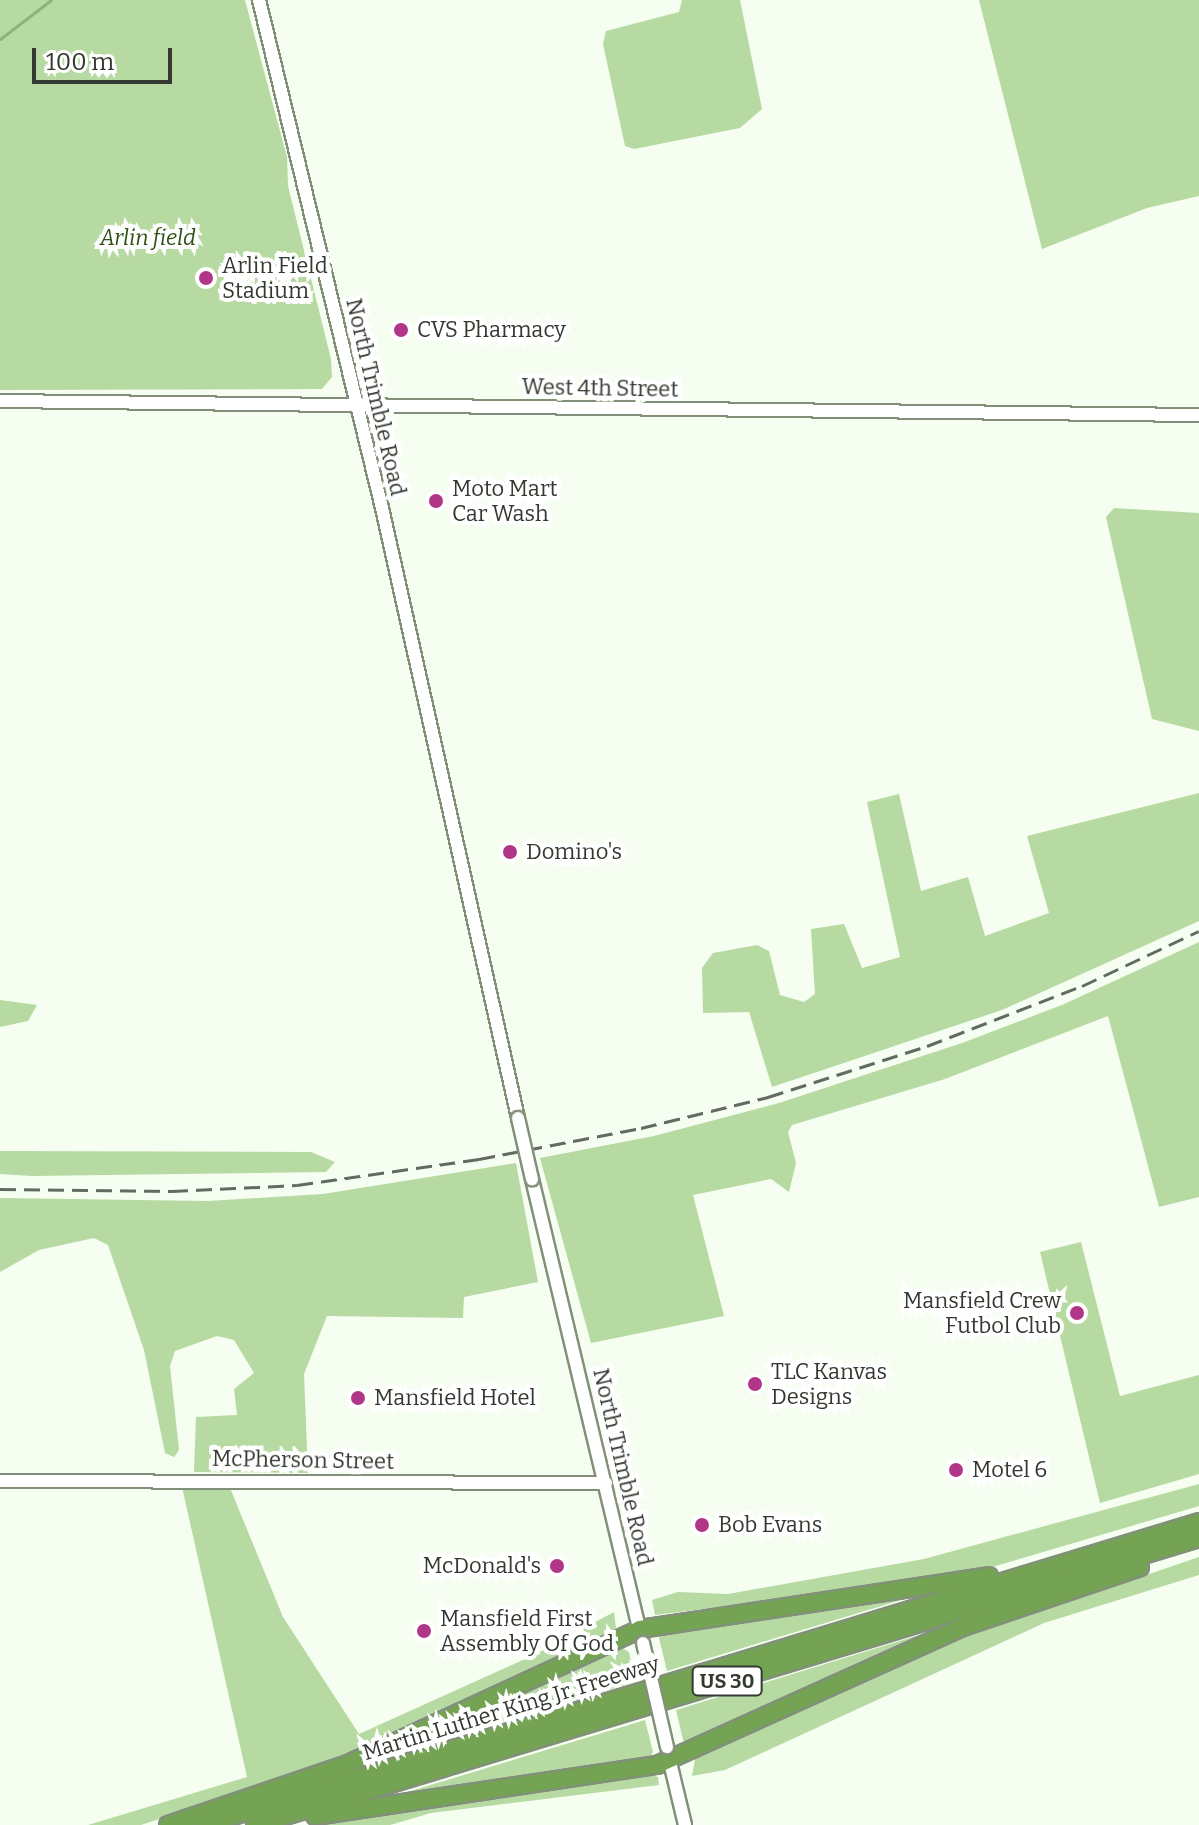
<!DOCTYPE html>
<style>
body{margin:0}
#map{position:relative;width:1199px;height:1825px;overflow:hidden;background:#f5fef0;font-family:Bitter,serif}
div>[style]{position:absolute}
[style*='--x']{left:calc(var(--x)*1px);top:calc(var(--y)*1px);width:calc(var(--w)*1px);rotate:calc(var(--a)*1deg)}
.green>*{inset:0;background:#b6daa1}
.stream>*{height:3px;margin:-1.5px;padding:0 1.5px;transform-origin:1.5px;border-radius:1.5px;background:#8eb377}
.roads{filter:drop-shadow(2px 0 #82907a) drop-shadow(-2px 0 #82907a) drop-shadow(0 2px #82907a) drop-shadow(0 -2px #82907a)}
.secondary>*{height:12px;margin:-6px;padding:0 6px;transform-origin:6px;border-radius:6px;background:#fff}
.highway>*{height:16px;margin:-8px;padding:0 8px;transform-origin:8px;border-radius:8px;background:#74a354}
.rail>*{height:3px;margin-top:-1.5px;transform-origin:0;background:repeating-linear-gradient(90deg,#636a60 0 16px,transparent 0 24px)}
.bridges{filter:drop-shadow(2px 0 #82907a) drop-shadow(-2px 0 #82907a) drop-shadow(0 2px #82907a) drop-shadow(0 -2px #82907a)}
.secondary-bridge>*{height:12px;margin:-6px;padding:0 6px;transform-origin:6px;border-radius:6px;background:#fff}
.dots>*{width:22px;height:22px;translate:-50% -50%;box-sizing:border-box;border:4px solid #fff;border-radius:50%}
span{translate:-50% -50%;white-space:nowrap;text-align:center;line-height:1.15;-webkit-text-stroke:8px #fff;paint-order:stroke}
.shield-label span{padding:2px 6px;background:#fff;border:2px solid;border-radius:6px;-webkit-text-stroke-width:0}
.shield-label{font-size:20px;color:#333930;font-weight:700}
.park-label{font-size:22px;color:#2f5214;font-style:italic}
.poi-label{font-size:22px;color:#333930}
.left{translate:0 -50%;text-align:left}
.right{translate:-100% -50%;text-align:right}
.street-label{font-size:22px;color:#333930}
.scale{position:absolute;left:32px;top:48px;width:140px;height:36px;box-sizing:border-box;border:4px solid #333930;border-top:0;padding-left:10px;font-size:24px;line-height:28px;white-space:nowrap;color:#333930;-webkit-text-stroke:6px #fff;paint-order:stroke}
</style>
<div id="map">
<div class="green">
<div style="clip-path:polygon(0 0,245px 0,287px 157px,288px 186px,331px 359px,332px 377px,322px 389px,0 390px)"></div>
<div style="clip-path:polygon(682px 0,740px 0,762px 109px,740px 128px,634px 149px,625px 146px,603px 44px,606px 31px,679px 12px)"></div>
<div style="clip-path:polygon(979px 0,1199px 0,1199px 196px,1147px 208px,1042px 249px)"></div>
<div style="clip-path:polygon(1114px 508px,1199px 513px,1199px 731px,1152px 719px,1106px 517px)"></div>
<div style="clip-path:polygon(1199px 793px,1199px 921px,1002px 1010px,772px 1087px,749px 1012px,703px 1013px,702px 968px,713px 953px,757px 945px,769px 951px,780px 995px,804px 1002px,815px 994px,811px 929px,844px 924px,862px 968px,900px 957px,867px 802px,899px 794px,921px 891px,968px 877px,985px 936px,1049px 913px,1027px 836px)"></div>
<div style="clip-path:polygon(1199px 942px,1199px 1197px,1159px 1207px,1108px 1016px,945px 1079px,792px 1125px,788px 1132px,796px 1163px,789px 1192px,771px 1179px,693px 1195px,724px 1316px,591px 1343px,540px 1158px,654px 1136px,779px 1103px,962px 1043px,1062px 1005px)"></div>
<div style="clip-path:polygon(0 1000px,37px 1005px,28px 1021px,0 1027px)"></div>
<div style="clip-path:polygon(0 1151px,311px 1152px,335px 1162px,326px 1172px,32px 1176px,0 1174px)"></div>
<div style="clip-path:polygon(516px 1163px,538px 1282px,464px 1297px,463px 1318px,327px 1316px,304px 1374px,308px 1473px,194px 1472px,196px 1417px,237px 1415px,234px 1389px,254px 1373px,234px 1340px,217px 1336px,175px 1351px,170px 1366px,179px 1450px,174px 1457px,165px 1453px,144px 1350px,108px 1245px,94px 1238px,39px 1250px,0 1272px,0 1198px,208px 1201px,323px 1194px)"></div>
<div style="clip-path:polygon(1081px 1242px,1120px 1396px,1199px 1375px,1199px 1474px,1100px 1503px,1040px 1252px)"></div>
<div style="clip-path:polygon(1199px 1484px,1199px 1506px,989px 1568px,891px 1586px,655px 1615px,652px 1600px,678px 1592px,728px 1594px,924px 1559px)"></div>
<div style="clip-path:polygon(182px 1487px,230px 1488px,283px 1617px,359px 1734px,536px 1654px,614px 1612px,616px 1628px,356px 1754px,141px 1825px,88px 1825px,247px 1777px)"></div>
<div style="clip-path:polygon(1199px 1557px,1199px 1575px,1044px 1623px,725px 1770px,692px 1776px,695px 1759px,706px 1753px,947px 1643px)"></div>
<div style="clip-path:polygon(911px 1596px,911px 1597px,667px 1671px,659px 1638px,664px 1631px)"></div>
<div style="clip-path:polygon(948px 1626px,688px 1745px,683px 1740px,676px 1710px)"></div>
<div style="clip-path:polygon(619px 1646px,629px 1652px,635px 1682px,372px 1762px)"></div>
<div style="clip-path:polygon(645px 1720px,653px 1752px,648px 1760px,401px 1794px)"></div>
<div style="clip-path:polygon(643px 1773px,658px 1777px,659px 1785px,431px 1813px,390px 1825px,312px 1825px)"></div>
</div>
<div class="stream">
<div style="--x:0;--y:39;--w:64;--a:-37.4"></div>
</div>
<div class="roads">
<div class="secondary">
<div style="--x:259;--y:0;--w:523;--a:76.39"></div>
<div style="--x:382;--y:508;--w:625;--a:77.43"></div>
<div style="--x:0;--y:401;--w:1199;--a:0.67"></div>
<div style="--x:532;--y:1179;--w:469;--a:76.6"></div>
<div style="--x:0;--y:1481;--w:606;--a:0.19"></div>
<div style="--x:668;--y:1754;--w:73;--a:76.5"></div>
</div>
<div class="highway">
<div style="--x:315;--y:1816;--w:346;--a:-8.5"></div>
<div style="--x:657;--y:1765;--w:333;--a:-24.3"></div>
<div style="--x:960;--y:1628;--w:190;--a:-18.7"></div>
<div style="--x:168;--y:1825;--w:190;--a:-18.7"></div>
<div style="--x:348;--y:1764;--w:322;--a:-24.8"></div>
<div style="--x:640;--y:1629;--w:353;--a:-8.6"></div>
<div style="--x:203;--y:1825;--w:1041;--a:-16.92"></div>
<div style="--x:255;--y:1825;--w:987;--a:-16.91"></div>
</div>
</div>
<div class="rail">
<div style="--x:0;--y:1189;--w:172;--a:0.7"></div>
<div style="--x:172;--y:1191;--w:125;--a:-2.7"></div>
<div style="--x:297;--y:1185;--w:184;--a:-8.1"></div>
<div style="--x:479;--y:1159;--w:165;--a:-10.8"></div>
<div style="--x:641;--y:1128;--w:131;--a:-13.7"></div>
<div style="--x:768;--y:1097;--w:167;--a:-17.8"></div>
<div style="--x:927;--y:1046;--w:166;--a:-21.2"></div>
<div style="--x:1082;--y:986;--w:129;--a:-25.2"></div>
</div>
<div class="bridges">
<div class="secondary-bridge">
<div style="--x:518;--y:1118;--w:63;--a:77.1"></div>
<div style="--x:643;--y:1643;--w:107;--a:77"></div>
</div>
</div>
<div class="dots">
<div style="left:206px;top:278px;background:#b13688"></div>
<div style="left:401px;top:330px;background:#b13688"></div>
<div style="left:436px;top:501px;background:#b13688"></div>
<div style="left:510px;top:852px;background:#b13688"></div>
<div style="left:1077px;top:1313px;background:#b13688"></div>
<div style="left:755px;top:1384px;background:#b13688"></div>
<div style="left:358px;top:1398px;background:#b13688"></div>
<div style="left:956px;top:1470px;background:#b13688"></div>
<div style="left:702px;top:1525px;background:#b13688"></div>
<div style="left:557px;top:1566px;background:#b13688"></div>
<div style="left:424px;top:1631px;background:#b13688"></div>
</div>
<div class="shield-label">
<span style="left:727px;top:1681px">US 30</span>
</div>
<div class="park-label">
<span style="left:148px;top:238px">Arlin field</span>
</div>
<div class="poi-label">
<span class="left" style="left:222px;top:278px">Arlin Field<br>Stadium</span>
<span class="left" style="left:417px;top:330px">CVS Pharmacy</span>
<span class="left" style="left:452px;top:501px">Moto Mart<br>Car Wash</span>
<span class="left" style="left:526px;top:852px">Domino's</span>
<span class="right" style="left:1061px;top:1313px">Mansfield Crew<br>Futbol Club</span>
<span class="left" style="left:771px;top:1384px">TLC Kanvas<br>Designs</span>
<span class="left" style="left:374px;top:1398px">Mansfield Hotel</span>
<span class="left" style="left:972px;top:1470px">Motel 6</span>
<span class="left" style="left:718px;top:1525px">Bob Evans</span>
<span class="right" style="left:541px;top:1566px">McDonald's</span>
<span class="left" style="left:440px;top:1631px">Mansfield First<br>Assembly Of God</span>
</div>
<div class="street-label">
<span style="left:600px;top:388px;rotate:1deg">West 4th Street</span>
<span style="left:376px;top:397px;rotate:77deg">North Trimble Road</span>
<span style="left:303px;top:1460px;rotate:1deg">McPherson Street</span>
<span style="left:623px;top:1467px;rotate:77deg">North Trimble Road</span>
<span style="left:511px;top:1708px;rotate:-17deg">Martin Luther King Jr. Freeway</span>
</div>
<div class="scale">100 m</div>
</div>
